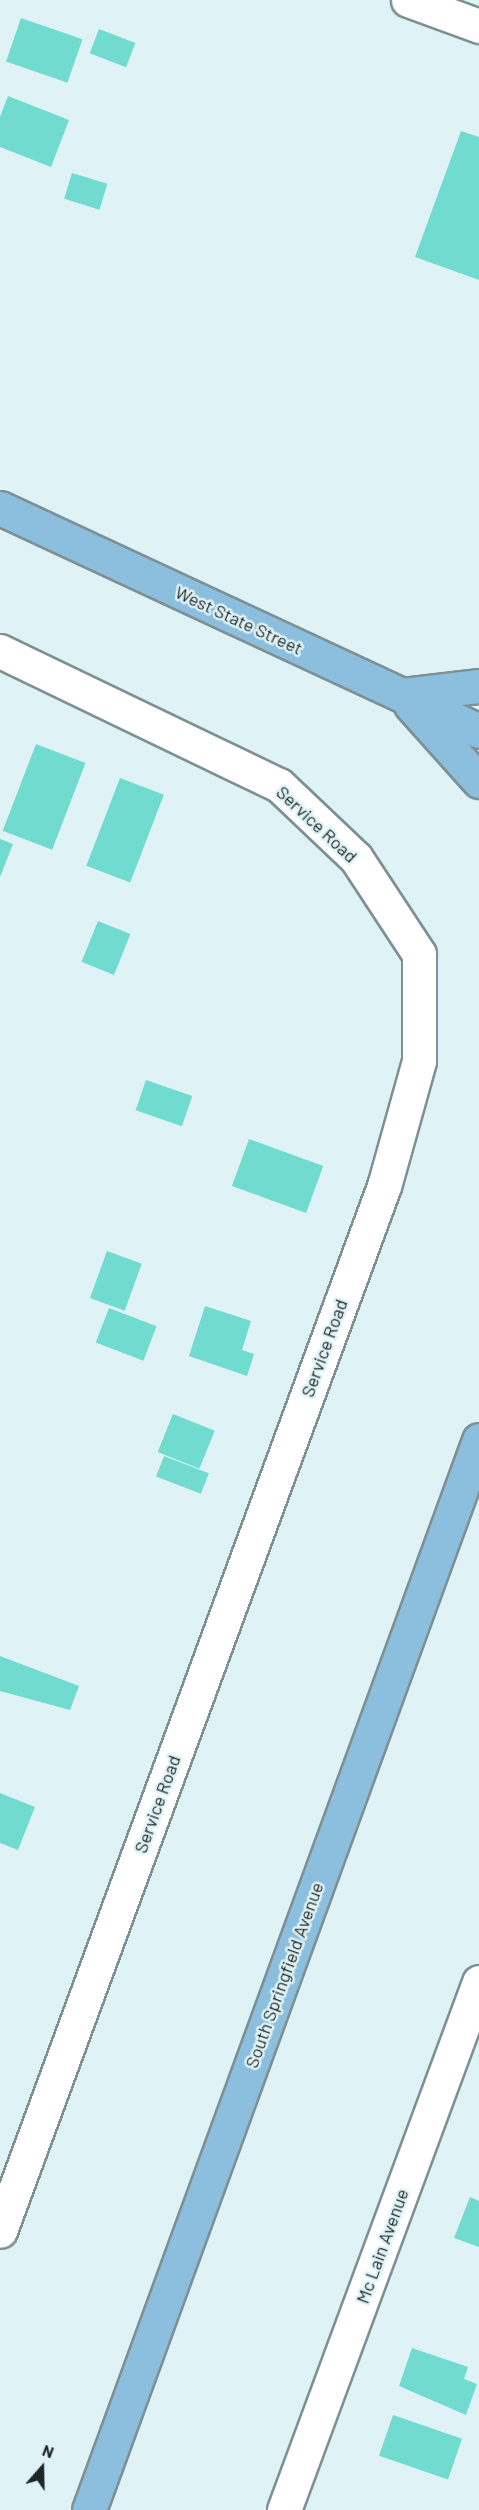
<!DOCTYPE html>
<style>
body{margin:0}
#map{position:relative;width:479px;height:2510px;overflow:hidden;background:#dff3f7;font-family:Barlow,sans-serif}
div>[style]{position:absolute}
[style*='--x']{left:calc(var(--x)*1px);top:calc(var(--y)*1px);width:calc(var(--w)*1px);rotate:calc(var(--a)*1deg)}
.building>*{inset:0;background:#71dbd0;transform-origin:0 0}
.roads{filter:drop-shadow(2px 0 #7e9094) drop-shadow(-2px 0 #7e9094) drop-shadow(0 2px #7e9094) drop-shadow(0 -2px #7e9094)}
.minor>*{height:33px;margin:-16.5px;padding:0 16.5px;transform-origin:16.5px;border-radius:16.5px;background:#fff}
.major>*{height:33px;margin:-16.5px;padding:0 16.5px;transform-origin:16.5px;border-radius:16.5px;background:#8bbfdd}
span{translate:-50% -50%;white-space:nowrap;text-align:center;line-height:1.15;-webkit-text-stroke:5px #dff3f7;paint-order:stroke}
.street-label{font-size:18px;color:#1f2627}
.north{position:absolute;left:12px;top:2438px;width:60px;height:60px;-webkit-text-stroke:4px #dff3f7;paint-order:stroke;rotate:20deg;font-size:16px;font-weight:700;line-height:24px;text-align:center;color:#1f2627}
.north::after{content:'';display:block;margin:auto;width:21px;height:27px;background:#1f2627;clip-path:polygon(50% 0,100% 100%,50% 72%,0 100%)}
</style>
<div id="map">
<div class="building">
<div style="left:21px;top:18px;width:65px;height:46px;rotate:19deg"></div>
<div style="left:99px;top:29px;width:39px;height:26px;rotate:21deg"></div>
<div style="clip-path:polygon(8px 96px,69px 120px,51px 167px,0 147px,0 117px)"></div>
<div style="clip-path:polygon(461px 131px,479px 137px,479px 280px,415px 257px)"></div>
<div style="left:72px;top:173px;width:37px;height:27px;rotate:17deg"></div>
<div style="left:36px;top:744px;width:53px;height:93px;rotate:21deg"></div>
<div style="left:120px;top:778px;width:47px;height:94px;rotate:21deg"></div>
<div style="clip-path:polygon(0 839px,13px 844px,0 877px)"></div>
<div style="left:98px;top:921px;width:35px;height:44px;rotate:22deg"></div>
<div style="left:146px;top:1080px;width:49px;height:32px;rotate:19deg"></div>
<div style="left:249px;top:1139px;width:79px;height:50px;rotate:20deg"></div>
<div style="left:107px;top:1251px;width:37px;height:50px;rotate:20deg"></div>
<div style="clip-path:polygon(205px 1306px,251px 1321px,242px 1350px,254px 1354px,247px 1376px,189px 1356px)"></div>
<div style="left:109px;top:1308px;width:51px;height:37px;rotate:21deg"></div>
<div style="left:173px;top:1414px;width:45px;height:41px;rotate:22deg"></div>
<div style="left:164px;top:1456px;width:48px;height:22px;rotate:21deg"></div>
<div style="clip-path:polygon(0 1656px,79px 1686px,70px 1710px,0 1691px)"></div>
<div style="clip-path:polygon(0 1793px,35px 1807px,18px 1850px,0 1843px)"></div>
<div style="clip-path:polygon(470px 2197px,479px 2201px,479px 2247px,454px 2238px)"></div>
<div style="clip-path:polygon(412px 2348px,468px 2367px,464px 2379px,477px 2384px,466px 2415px,399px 2386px)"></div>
<div style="left:393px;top:2415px;width:73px;height:43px;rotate:19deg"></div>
</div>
<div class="roads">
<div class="minor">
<div style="--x:408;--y:0;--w:76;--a:20.1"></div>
<div style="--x:0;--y:651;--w:310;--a:25.7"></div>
<div style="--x:279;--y:785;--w:106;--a:43.5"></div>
<div style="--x:356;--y:858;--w:115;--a:56.7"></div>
<div style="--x:419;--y:954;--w:107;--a:90"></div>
<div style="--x:419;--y:1061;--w:130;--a:105.6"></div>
<div style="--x:384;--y:1186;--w:1113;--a:110.18"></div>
<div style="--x:284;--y:2510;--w:563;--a:-69.73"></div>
</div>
<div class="major">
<div style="--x:0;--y:508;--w:528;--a:24.96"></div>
<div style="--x:403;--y:695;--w:77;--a:-6.8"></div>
<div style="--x:411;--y:705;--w:102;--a:48.2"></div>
<div style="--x:89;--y:2510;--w:1139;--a:-69.97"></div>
</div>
</div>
<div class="street-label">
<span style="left:239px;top:620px;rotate:25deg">West State Street</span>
<span style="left:317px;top:824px;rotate:43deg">Service Road</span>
<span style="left:324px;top:1348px;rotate:-70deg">Service Road</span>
<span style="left:157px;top:1804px;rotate:-70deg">Service Road</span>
<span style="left:284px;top:1975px;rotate:-70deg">South Springfield Avenue</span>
<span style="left:382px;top:2246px;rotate:-70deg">Mc Lain Avenue</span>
</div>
<div class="north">N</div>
</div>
